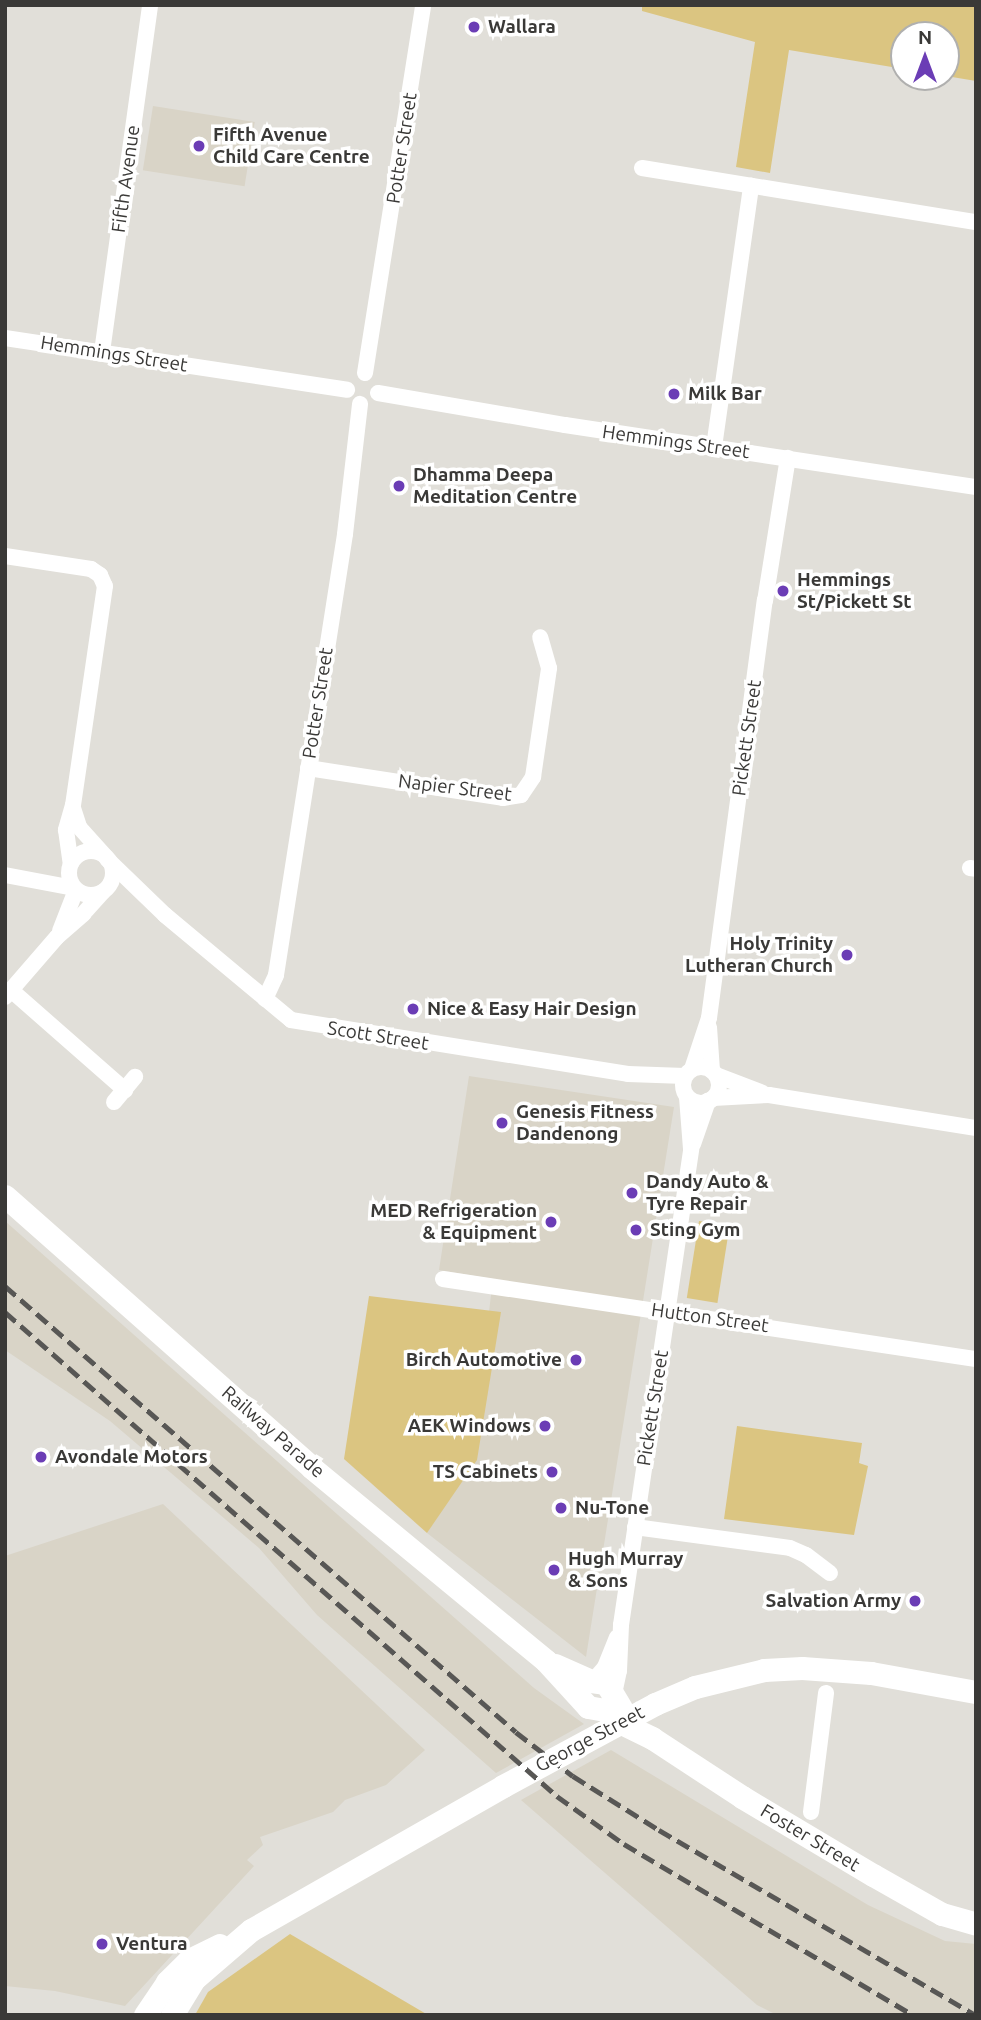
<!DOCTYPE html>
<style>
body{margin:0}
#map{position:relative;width:981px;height:2020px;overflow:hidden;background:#e1dfd9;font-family:Ubuntu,sans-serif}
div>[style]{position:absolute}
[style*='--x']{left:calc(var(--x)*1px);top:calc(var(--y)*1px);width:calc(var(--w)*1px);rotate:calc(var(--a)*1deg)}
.built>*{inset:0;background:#d9d4c7;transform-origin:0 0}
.green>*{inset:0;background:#dbc581;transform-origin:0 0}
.street>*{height:16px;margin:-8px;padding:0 8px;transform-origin:8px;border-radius:8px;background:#fff}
.street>.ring{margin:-8px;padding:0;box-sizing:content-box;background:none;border:16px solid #fff;border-radius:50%}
.secondary>*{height:23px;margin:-11.5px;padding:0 11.5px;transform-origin:11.5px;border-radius:11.5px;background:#fff}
.rail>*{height:4.5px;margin-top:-2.25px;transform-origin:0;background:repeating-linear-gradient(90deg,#585755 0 14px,transparent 0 21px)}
.dots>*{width:19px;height:19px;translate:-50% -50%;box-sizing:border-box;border:4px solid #fff;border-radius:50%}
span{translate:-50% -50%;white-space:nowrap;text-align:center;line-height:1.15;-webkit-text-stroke:7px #fff;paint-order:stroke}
.poi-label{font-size:19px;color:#3a3937;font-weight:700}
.left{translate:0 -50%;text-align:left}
.right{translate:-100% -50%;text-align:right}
.street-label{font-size:19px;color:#3a3937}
.frame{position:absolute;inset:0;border:7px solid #3a3937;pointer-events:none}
.north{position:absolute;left:890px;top:21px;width:70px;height:70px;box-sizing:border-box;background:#fff;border:2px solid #b0b0af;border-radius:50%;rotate:0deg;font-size:19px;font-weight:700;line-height:28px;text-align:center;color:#3a3937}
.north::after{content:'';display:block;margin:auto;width:24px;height:32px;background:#6b3db5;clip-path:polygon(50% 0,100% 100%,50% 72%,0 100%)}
</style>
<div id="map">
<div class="built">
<div style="left:153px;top:106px;width:103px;height:65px;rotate:9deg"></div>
<div style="clip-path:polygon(469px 1076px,674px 1107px,586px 1657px,427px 1533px,471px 1458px,493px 1279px,439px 1270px)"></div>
<div style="clip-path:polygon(5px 1221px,534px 1688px,584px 1724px,496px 1773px,317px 1615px,259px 1548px,110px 1421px,5px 1350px)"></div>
<div style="clip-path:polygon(163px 1504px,425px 1750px,386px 1785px,345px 1800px,333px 1812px,260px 1837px,263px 1845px,247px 1860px,254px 1866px,125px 2006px,55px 1991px,5px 1986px,5px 1556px)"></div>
<div style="clip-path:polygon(611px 1750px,868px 1905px,945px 1941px,976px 1944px,976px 2015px,777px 2015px,757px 2005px,521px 1800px)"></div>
</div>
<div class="green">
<div style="clip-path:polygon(642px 5px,976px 5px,976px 81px,946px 76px,946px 35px,904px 35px,904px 69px,789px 50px,770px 173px,736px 167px,755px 42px,642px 11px)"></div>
<div style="left:699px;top:1221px;width:31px;height:78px;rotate:9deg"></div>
<div style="clip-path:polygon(369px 1296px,501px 1312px,477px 1460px,427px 1533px,344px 1459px)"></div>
<div style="clip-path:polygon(737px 1426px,862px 1443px,859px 1463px,868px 1466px,854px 1535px,724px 1519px)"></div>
<div style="clip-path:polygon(290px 1934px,428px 2015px,195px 2015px,208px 1992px)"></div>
</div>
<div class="street">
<div style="--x:642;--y:168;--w:338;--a:9.2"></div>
<div style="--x:5;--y:338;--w:346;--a:8.6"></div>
<div style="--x:102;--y:352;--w:350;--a:-82.1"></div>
<div style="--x:365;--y:373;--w:373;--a:-81"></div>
<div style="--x:378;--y:393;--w:190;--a:9.7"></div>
<div style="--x:565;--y:425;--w:416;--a:8.6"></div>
<div style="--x:714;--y:447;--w:264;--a:-81.9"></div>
<div style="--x:5;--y:556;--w:87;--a:8.6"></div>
<div style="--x:91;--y:569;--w:11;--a:34"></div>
<div style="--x:100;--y:575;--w:12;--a:66"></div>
<div style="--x:105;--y:586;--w:221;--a:98.3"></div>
<div style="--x:73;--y:805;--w:26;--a:106"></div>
<div style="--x:66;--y:830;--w:34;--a:82"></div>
<div style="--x:308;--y:768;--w:197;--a:8.7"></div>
<div style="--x:503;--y:798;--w:18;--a:-9"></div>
<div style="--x:521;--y:795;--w:22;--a:-56"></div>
<div style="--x:533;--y:777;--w:110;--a:-81.6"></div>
<div style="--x:549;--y:668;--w:32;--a:-106"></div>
<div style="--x:73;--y:808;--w:20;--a:72"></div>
<div style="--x:79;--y:827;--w:38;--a:48"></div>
<div class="ring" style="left:69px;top:851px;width:28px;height:28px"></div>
<div style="--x:107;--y:859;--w:81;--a:44"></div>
<div style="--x:165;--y:915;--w:164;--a:39.8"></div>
<div style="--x:291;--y:1020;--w:341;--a:9.1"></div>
<div style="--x:628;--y:1074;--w:57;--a:2"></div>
<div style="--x:970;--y:868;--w:6;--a:9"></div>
<div style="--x:5;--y:875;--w:70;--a:10.7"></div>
<div style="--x:60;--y:931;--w:44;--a:-68.7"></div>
<div style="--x:11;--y:990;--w:152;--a:41.3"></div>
<div style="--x:5;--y:997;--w:79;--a:-49.1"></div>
<div style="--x:57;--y:937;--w:35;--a:-41"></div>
<div style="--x:83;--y:914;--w:30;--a:-48"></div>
<div style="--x:265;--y:999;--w:26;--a:-65"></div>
<div style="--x:276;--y:975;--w:446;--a:-81.1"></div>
<div style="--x:345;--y:534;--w:131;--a:-83.4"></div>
<div style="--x:709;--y:1027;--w:44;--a:86.1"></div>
<div class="ring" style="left:683px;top:1067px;width:20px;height:20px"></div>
<div style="--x:692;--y:1069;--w:54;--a:-71.6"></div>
<div style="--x:709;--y:1018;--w:421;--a:-82.4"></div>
<div style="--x:765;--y:601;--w:145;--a:-80.9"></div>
<div style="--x:716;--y:1075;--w:50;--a:21"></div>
<div style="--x:713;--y:1098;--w:56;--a:-3.1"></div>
<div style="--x:769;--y:1095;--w:210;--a:9.1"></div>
<div style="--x:114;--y:1102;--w:33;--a:-50"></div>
<div style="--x:693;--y:1144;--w:46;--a:-70.8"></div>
<div style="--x:443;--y:1279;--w:539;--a:8.54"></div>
<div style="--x:635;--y:1527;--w:156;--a:7.7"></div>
<div style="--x:790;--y:1548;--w:17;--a:24"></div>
<div style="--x:806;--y:1555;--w:30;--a:37"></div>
<div style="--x:593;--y:1681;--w:18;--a:-49"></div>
<div style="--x:605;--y:1667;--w:32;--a:-68"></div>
<div style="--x:614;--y:1694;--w:24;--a:-78"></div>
<div style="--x:619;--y:1671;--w:46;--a:-87.5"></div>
<div style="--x:621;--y:1625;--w:481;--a:-81.6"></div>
<div style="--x:691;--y:1149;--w:52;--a:-94.4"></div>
<div style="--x:811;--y:1812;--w:120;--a:-82.8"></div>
</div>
<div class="secondary">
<div style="--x:5;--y:1196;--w:410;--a:41.5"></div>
<div style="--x:312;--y:1468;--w:303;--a:39.5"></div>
<div style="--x:546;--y:1661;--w:62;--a:47.6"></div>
<div style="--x:588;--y:1707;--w:17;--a:10"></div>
<div style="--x:605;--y:1710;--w:9;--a:-41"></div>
<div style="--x:612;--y:1704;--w:7;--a:-74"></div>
<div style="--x:555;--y:1665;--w:39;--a:24"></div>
<div style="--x:591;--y:1681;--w:15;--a:8"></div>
<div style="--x:606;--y:1683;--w:29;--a:59"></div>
<div style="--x:611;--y:1718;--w:46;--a:26"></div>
<div style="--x:652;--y:1738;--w:108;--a:33.2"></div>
<div style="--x:742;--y:1797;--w:152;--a:30.8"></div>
<div style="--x:873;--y:1875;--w:79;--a:29.5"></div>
<div style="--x:942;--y:1914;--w:35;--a:16"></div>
<div style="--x:145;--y:2015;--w:40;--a:-56"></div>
<div style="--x:167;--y:1982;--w:31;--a:-45"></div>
<div style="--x:189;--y:1960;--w:34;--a:-26"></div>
<div style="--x:172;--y:2015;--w:42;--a:-58.6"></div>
<div style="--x:194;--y:1979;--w:75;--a:-40.7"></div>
<div style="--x:251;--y:1930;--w:290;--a:-29.7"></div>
<div style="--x:503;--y:1786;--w:173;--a:-28.3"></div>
<div style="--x:655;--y:1704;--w:43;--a:-23"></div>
<div style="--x:695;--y:1687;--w:71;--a:-13.8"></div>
<div style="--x:764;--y:1670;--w:38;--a:-3"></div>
<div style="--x:802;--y:1668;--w:69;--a:4.1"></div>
<div style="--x:871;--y:1673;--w:107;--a:10.3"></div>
</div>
<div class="rail">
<div style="--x:5;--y:1286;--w:678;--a:41.11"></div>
<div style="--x:516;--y:1732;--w:72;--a:37.7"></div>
<div style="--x:573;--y:1776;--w:102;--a:32.1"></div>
<div style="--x:659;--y:1830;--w:366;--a:30.3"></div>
<div style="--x:5;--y:1312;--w:734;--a:41.24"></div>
<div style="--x:557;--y:1796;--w:82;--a:35.6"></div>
<div style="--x:624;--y:1844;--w:336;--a:30.6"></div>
</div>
<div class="dots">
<div style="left:474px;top:27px;background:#6b3db5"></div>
<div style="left:199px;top:146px;background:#6b3db5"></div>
<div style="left:674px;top:394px;background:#6b3db5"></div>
<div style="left:399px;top:486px;background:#6b3db5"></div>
<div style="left:783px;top:591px;background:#6b3db5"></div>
<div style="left:847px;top:955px;background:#6b3db5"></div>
<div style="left:413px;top:1009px;background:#6b3db5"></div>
<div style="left:502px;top:1123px;background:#6b3db5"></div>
<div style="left:632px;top:1193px;background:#6b3db5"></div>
<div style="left:551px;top:1222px;background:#6b3db5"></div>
<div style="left:636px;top:1230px;background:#6b3db5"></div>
<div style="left:576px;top:1360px;background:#6b3db5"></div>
<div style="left:545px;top:1426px;background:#6b3db5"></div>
<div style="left:41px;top:1457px;background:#6b3db5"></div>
<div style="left:552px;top:1472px;background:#6b3db5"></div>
<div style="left:561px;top:1508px;background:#6b3db5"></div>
<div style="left:554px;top:1570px;background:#6b3db5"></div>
<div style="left:915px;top:1601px;background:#6b3db5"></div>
<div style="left:102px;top:1944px;background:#6b3db5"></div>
</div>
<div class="poi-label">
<span class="left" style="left:488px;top:27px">Wallara</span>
<span class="left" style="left:213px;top:146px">Fifth Avenue<br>Child Care Centre</span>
<span class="left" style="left:688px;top:394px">Milk Bar</span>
<span class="left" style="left:413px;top:486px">Dhamma Deepa<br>Meditation Centre</span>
<span class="left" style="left:797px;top:591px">Hemmings<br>St/Pickett St</span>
<span class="right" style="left:833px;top:955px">Holy Trinity<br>Lutheran Church</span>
<span class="left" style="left:427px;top:1009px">Nice &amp; Easy Hair Design</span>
<span class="left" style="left:516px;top:1123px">Genesis Fitness<br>Dandenong</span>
<span class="left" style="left:646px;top:1193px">Dandy Auto &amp;<br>Tyre Repair</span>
<span class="right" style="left:537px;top:1222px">MED Refrigeration<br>&amp; Equipment</span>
<span class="left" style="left:650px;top:1230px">Sting Gym</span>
<span class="right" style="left:562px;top:1360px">Birch Automotive</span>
<span class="right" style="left:531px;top:1426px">AEK Windows</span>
<span class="left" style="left:55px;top:1457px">Avondale Motors</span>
<span class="right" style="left:538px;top:1472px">TS Cabinets</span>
<span class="left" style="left:575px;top:1508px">Nu-Tone</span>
<span class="left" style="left:568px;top:1570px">Hugh Murray<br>&amp; Sons</span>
<span class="right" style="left:901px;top:1601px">Salvation Army</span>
<span class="left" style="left:116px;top:1944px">Ventura</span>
</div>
<div class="street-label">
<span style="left:402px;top:148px;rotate:-81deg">Potter Street</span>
<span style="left:126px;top:179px;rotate:-82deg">Fifth Avenue</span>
<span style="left:114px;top:354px;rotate:9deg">Hemmings Street</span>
<span style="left:676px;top:442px;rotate:8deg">Hemmings Street</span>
<span style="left:318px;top:703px;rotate:-81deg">Potter Street</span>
<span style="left:747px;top:738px;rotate:-82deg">Pickett Street</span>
<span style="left:455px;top:788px;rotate:7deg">Napier Street</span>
<span style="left:378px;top:1036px;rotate:9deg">Scott Street</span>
<span style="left:710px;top:1318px;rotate:8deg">Hutton Street</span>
<span style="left:653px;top:1408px;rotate:-81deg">Pickett Street</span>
<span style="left:273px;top:1432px;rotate:41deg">Railway Parade</span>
<span style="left:590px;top:1739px;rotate:-28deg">George Street</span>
<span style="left:810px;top:1838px;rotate:31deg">Foster Street</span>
</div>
<div class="frame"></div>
<div class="north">N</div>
</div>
